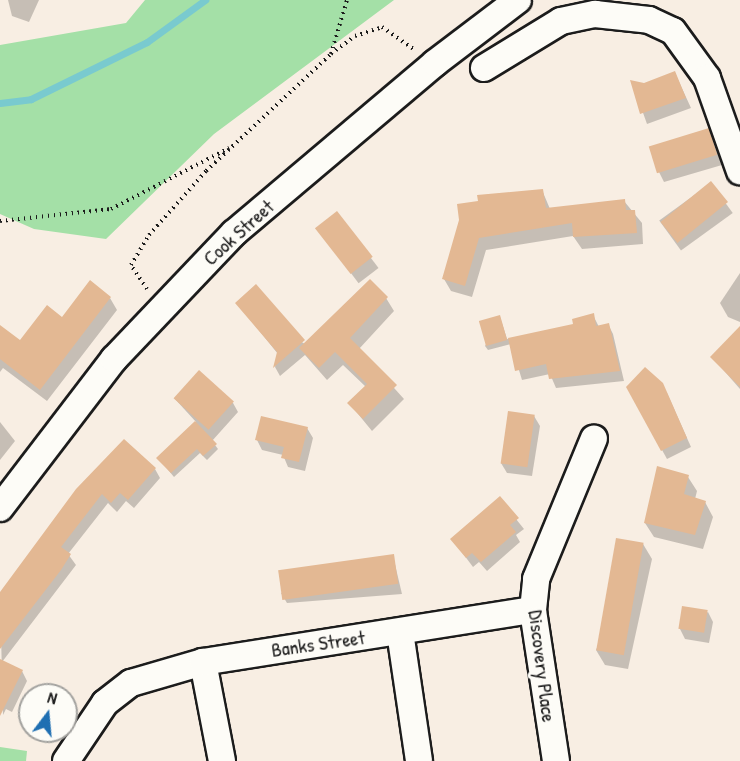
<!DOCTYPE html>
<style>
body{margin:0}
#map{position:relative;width:740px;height:761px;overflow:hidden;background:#f8eee3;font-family:"Patrick Hand",sans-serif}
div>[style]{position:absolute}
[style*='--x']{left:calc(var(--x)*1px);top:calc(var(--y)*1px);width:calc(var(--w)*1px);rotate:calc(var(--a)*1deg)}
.green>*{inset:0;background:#a4e0a7}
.shadow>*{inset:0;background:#0003;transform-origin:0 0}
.stream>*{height:7px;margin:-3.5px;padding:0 3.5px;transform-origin:3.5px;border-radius:3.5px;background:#79cacf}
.building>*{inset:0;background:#e3b893;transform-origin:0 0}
.path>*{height:4px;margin-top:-2px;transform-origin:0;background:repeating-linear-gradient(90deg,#1c1c1c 0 1.5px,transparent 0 6px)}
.roads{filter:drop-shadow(2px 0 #1c1c1c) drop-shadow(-2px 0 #1c1c1c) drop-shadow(0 2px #1c1c1c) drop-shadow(0 -2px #1c1c1c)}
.minor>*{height:26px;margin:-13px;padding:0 13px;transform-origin:13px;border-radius:13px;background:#fdfcf7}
span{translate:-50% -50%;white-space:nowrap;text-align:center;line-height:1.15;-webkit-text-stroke:6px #fdfcf7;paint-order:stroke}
.street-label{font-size:20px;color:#1c1c1c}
.north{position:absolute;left:18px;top:683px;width:60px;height:60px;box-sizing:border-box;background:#fdfcf7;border:2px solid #a3a29f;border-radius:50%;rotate:16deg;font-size:16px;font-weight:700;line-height:24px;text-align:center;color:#1c1c1c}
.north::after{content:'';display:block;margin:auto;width:21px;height:27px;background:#1f6fb2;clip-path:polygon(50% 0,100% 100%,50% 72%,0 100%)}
</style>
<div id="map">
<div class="green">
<div style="clip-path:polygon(145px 0,394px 0,214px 134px,106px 239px,34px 229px,0 214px,0 45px,126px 23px)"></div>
<div style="clip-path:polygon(0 747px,27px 751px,26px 761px,0 761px)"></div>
</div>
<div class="shadow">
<div style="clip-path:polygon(8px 0,39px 0,29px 22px,12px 16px)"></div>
<div style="clip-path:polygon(675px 73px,691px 108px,647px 124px,632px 82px,644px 85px)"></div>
<div style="clip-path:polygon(708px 130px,722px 165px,664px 182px,659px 172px)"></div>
<div style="left:711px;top:183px;width:37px;height:64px;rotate:54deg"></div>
<div style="clip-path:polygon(542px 190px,550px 209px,624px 201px,642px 223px,643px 244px,582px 249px,573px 236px,486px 250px,472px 297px,451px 291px,444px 279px,461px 220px)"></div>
<div style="left:337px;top:213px;width:69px;height:25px;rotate:53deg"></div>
<div style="clip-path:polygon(740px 273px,740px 322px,728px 317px,720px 303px)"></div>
<div style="clip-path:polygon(110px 298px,117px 310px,47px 401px,3px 368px,0 372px,0 327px,20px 342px)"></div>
<div style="clip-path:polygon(386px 298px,394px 311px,359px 349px,404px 399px,372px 431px,349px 403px,366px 387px,343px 365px,327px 380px,305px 355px,280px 376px,275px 367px,278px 354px,237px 303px,305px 344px)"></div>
<div style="clip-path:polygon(593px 315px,599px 327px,608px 324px,613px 334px,624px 381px,556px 388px,550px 374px,522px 380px,511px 344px,488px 350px,485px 346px,500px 317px,507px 339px,575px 325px)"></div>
<div style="clip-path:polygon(740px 339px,740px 389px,712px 357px)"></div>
<div style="clip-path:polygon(628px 388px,667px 393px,691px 447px,667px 459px)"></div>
<div style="clip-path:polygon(175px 399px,233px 403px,238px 412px,212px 441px,218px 449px,207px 460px,200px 453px,174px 477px,158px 458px,196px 422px)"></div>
<div style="clip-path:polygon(534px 416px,540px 426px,532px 476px,507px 473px,501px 463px)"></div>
<div style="clip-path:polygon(0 422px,15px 441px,0 460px)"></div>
<div style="clip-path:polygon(307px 428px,313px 438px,305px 471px,288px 467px,283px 455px,262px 450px,257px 440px)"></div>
<div style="clip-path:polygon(155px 469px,160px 478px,134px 508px,126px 501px,117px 512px,108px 503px,68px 554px,76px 565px,2px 662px,22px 671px,27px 681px,12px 712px,6px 709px,3px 715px,0 595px,78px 489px)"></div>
<div style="clip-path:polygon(688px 477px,697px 491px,695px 499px,705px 502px,713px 517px,703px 549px,654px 537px,645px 523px)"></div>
<div style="clip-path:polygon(500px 499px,524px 529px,516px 535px,520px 542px,487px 571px,479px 562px,473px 567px,452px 539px)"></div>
<div style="clip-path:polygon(643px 544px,652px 559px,628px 669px,605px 665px,596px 650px)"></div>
<div style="clip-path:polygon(393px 556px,402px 594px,287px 603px,281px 593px)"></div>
<div style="clip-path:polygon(708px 612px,713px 622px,709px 643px,685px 639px,680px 629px)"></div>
</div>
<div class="stream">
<div style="--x:0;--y:103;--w:31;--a:-7"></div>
<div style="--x:31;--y:99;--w:129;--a:-26.2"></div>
<div style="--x:147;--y:42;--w:72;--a:-35.9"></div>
</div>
<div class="building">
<div style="clip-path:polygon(675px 71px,686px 98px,640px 114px,630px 80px,644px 83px)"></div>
<div style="left:709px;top:128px;width:28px;height:63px;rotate:73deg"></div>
<div style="left:711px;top:181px;width:27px;height:65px;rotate:51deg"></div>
<div style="clip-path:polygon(543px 189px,546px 208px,625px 199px,626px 210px,635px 210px,637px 233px,573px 237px,572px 223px,479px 238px,465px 286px,442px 279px,459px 220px,457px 204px,478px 201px,477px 195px)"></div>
<div style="left:337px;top:211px;width:58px;height:28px;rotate:52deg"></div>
<div style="clip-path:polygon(370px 279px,388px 297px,350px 338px,397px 385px,363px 419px,347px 403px,367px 384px,335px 352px,319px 368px,299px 348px)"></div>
<div style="clip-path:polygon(90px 280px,111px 297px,40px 390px,0 359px,0 325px,20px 340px,47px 305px,62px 317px)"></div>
<div style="clip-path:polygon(256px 284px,305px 340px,273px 368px,277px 352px,235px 303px)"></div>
<div style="clip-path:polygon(594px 313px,596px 326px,609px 323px,620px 371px,549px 379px,546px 364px,515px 371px,508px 338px,573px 324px,572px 319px)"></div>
<div style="left:500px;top:315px;width:26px;height:22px;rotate:74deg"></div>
<div style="clip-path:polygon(740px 326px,740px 387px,710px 357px)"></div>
<div style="clip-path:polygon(645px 367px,663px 383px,687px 438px,661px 451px,626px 387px)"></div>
<div style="left:199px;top:370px;width:47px;height:38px;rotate:42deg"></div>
<div style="left:508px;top:411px;width:27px;height:53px;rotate:8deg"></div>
<div style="clip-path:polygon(261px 416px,308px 427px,299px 462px,281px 458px,284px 447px,255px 440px)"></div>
<div style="clip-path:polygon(195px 421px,217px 444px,203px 456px,197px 449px,171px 473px,156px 458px)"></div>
<div style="clip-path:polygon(124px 439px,156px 468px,128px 500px,120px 493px,111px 503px,102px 494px,61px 547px,71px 554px,61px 570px,0 649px,0 592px,76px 489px)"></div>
<div style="clip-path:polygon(657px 466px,689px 475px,684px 494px,706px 501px,695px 535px,644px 523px)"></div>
<div style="clip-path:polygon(500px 496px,519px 518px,510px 525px,516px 532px,481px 562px,472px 553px,466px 558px,450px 539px)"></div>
<div style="left:616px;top:538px;width:28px;height:114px;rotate:10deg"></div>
<div style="left:394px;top:554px;width:30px;height:117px;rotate:82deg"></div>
<div style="left:682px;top:606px;width:26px;height:23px;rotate:9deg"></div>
<div style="clip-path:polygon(0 659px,23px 670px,0 716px)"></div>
</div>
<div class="path">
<div style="--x:331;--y:54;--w:56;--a:-73.5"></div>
<div style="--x:0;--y:221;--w:112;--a:-6.2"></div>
<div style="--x:111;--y:209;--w:133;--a:-27.3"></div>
<div style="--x:147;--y:289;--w:29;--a:-124"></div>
<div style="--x:131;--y:265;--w:35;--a:-59"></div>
<div style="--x:149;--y:235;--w:86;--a:-48.3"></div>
<div style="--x:206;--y:171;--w:171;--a:-43.1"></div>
<div style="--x:331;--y:54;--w:30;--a:-37"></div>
<div style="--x:355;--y:36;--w:28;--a:-18"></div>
<div style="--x:382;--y:27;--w:40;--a:34.9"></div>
</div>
<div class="roads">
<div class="minor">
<div style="--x:484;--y:68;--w:90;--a:-31.4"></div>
<div style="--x:561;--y:21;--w:35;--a:-12"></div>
<div style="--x:595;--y:14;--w:54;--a:6.3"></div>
<div style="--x:649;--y:20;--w:26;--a:25"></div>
<div style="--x:673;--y:31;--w:58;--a:54.1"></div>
<div style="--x:707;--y:78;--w:99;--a:70.5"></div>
<div style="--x:0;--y:508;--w:188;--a:-52.6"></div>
<div style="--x:114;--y:359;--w:174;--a:-46.4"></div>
<div style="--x:234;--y:233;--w:263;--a:-40.2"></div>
<div style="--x:435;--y:63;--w:104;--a:-37.2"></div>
<div style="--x:400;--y:632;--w:130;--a:81.6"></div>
<div style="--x:66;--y:761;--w:70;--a:-56.1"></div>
<div style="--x:105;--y:703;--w:33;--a:-38"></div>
<div style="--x:131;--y:683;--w:75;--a:-16.3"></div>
<div style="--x:222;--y:761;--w:101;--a:-100.9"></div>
<div style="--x:203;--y:662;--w:334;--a:-9"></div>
<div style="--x:556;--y:761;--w:153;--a:-98.7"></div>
<div style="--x:533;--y:610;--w:31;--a:-84"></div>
<div style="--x:536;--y:579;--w:152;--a:-67.6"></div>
</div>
</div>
<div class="street-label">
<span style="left:238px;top:232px;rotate:-42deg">Cook Street</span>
<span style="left:318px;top:643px;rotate:-8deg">Banks Street</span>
<span style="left:543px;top:666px;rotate:83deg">Discovery Place</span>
</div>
<div class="north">N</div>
</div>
